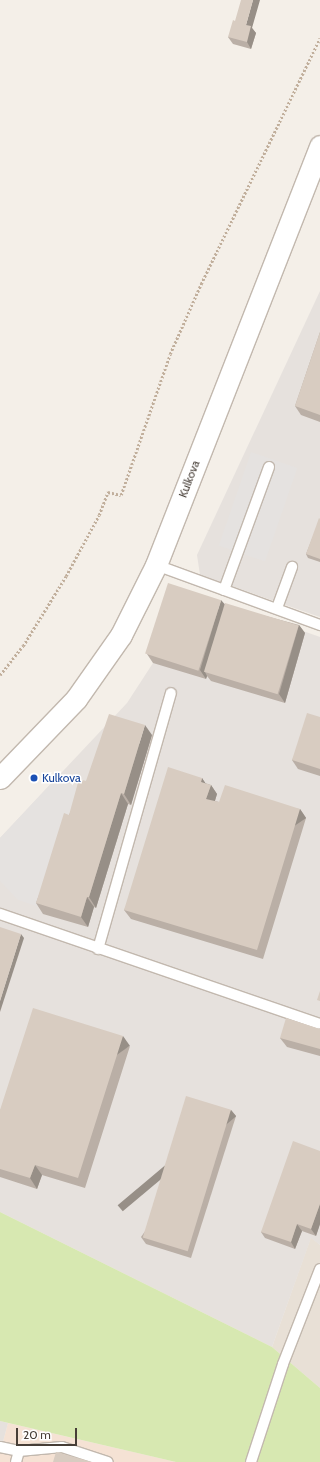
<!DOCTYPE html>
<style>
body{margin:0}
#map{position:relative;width:320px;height:1462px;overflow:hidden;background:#f4efe8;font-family:Cabin,sans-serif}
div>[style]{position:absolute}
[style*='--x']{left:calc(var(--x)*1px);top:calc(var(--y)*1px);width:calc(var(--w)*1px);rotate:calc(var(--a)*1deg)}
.residential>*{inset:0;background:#e8e0d6}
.commercial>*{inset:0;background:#f5e2d4}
.industrial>*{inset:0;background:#e6e1dd}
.green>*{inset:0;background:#d7e8b1}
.parking>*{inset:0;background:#e5e2e0;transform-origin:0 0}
.path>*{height:2.5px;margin-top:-1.25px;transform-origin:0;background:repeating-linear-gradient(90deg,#c1af9c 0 2px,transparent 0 4px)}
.roads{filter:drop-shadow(1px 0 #c2b8ae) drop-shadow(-1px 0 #c2b8ae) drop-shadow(0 1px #c2b8ae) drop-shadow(0 -1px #c2b8ae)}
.lane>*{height:10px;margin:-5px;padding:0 5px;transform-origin:5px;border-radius:5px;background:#fff}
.street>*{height:21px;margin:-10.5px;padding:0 10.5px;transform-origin:10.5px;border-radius:10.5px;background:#fff}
.wall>*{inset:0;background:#baafa6}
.shaded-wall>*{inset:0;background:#978f87;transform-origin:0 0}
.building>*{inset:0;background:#d8ccc1;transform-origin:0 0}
.dots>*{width:11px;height:11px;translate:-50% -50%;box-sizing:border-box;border:2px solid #fff;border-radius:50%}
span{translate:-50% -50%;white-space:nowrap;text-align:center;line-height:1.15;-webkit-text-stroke:3px #fff;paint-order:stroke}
.street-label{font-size:12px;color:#473e37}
.transit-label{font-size:12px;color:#164399}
.left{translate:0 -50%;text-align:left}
.scale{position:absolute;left:16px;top:1428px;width:61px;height:18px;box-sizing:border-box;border:2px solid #473e37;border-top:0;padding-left:5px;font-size:12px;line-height:14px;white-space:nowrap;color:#473e37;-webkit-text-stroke:3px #fff;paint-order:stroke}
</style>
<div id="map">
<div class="residential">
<div style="clip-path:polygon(311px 1237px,320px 1245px,320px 1388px,272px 1347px)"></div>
</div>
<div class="commercial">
<div style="clip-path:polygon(8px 1423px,176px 1462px,0 1462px,0 1453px)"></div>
</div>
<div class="industrial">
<div style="clip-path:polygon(320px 291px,320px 617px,200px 575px,197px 555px)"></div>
<div style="clip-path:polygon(186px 590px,320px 637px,320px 1245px,311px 1238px,272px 1347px,0 1212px,0 838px,127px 703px,153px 663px)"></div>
<div style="clip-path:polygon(0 1421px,8px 1423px,0 1453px)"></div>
</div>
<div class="green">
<div style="clip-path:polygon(0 1212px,272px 1347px,320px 1388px,320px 1462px,176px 1462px,0 1421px)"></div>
</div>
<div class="parking">
<div style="left:251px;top:452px;width:49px;height:99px;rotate:19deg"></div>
<div style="clip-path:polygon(59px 775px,79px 792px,42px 908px,18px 900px,0 881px,0 838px)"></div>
</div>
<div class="path">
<div style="--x:0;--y:675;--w:37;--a:-52"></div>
<div style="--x:23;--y:646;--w:82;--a:-58.4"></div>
<div style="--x:66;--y:576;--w:69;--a:-61.6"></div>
<div style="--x:99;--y:515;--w:25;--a:-69"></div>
<div style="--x:108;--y:492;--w:13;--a:13"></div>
<div style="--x:121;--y:495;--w:149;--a:-70.8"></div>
<div style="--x:170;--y:354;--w:77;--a:-66.1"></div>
<div style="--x:201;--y:284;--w:273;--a:-64.2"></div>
</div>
<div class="roads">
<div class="lane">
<div style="--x:156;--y:565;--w:175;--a:20.1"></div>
<div style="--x:224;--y:590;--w:131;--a:-69.9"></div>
<div style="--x:277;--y:608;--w:44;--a:-69.9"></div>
<div style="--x:0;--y:914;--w:337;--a:19"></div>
<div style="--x:98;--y:949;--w:266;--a:-74.1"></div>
<div style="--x:0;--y:1447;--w:19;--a:12"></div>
<div style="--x:19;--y:1451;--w:43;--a:-5.3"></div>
<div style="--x:62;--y:1447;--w:48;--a:18.1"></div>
<div style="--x:16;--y:1462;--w:11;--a:-75"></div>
<div style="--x:251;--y:1462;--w:103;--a:-71.9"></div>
<div style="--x:283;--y:1364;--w:102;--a:-68.7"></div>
</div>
<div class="street">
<div style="--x:0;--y:778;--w:110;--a:-46.1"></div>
<div style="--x:76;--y:699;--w:78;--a:-54.9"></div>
<div style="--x:121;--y:635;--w:78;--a:-63.4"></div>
<div style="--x:156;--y:565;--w:450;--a:-68.6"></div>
</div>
</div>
<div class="wall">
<div style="clip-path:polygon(252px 28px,256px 33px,251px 49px,233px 44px,228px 37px)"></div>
<div style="clip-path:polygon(320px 332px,320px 422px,301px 415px,295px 406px)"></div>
<div style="clip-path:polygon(320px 519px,320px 562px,308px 558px,306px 554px)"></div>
<div style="clip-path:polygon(225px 605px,299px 625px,305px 633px,285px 703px,211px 681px,207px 676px,206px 679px,153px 663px,147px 654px)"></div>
<div style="clip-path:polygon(320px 717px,320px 776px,298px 769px,292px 760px)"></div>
<div style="clip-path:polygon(152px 735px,131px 805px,128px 804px,96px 908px,94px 907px,88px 927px,43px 914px,36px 903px,69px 815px,86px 781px)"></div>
<div style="clip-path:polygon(202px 778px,205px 783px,211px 785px,217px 794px,215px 801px,219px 802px,300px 809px,306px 818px,263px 959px,131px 919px,124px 910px)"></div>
<div style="clip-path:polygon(320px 1029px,320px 1056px,287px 1047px,280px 1038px)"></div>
<div style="clip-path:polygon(130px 1046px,85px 1188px,42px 1175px,37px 1189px,0 1177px,0 1110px)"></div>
<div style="clip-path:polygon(231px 1110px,236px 1116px,191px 1258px,146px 1244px,141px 1237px)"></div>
<div style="clip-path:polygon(320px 1151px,320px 1224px,316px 1236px,302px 1231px,295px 1249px,265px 1238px,261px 1232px)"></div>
</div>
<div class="shaded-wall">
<div style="clip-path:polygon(253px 0,260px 0,252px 28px,256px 33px,251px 49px,247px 42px,246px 25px)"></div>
<div style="clip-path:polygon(221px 600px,228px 608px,205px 672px,207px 676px,206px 679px,200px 670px)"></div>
<div style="clip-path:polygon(299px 625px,305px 633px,285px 703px,279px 694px)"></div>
<div style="clip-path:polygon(145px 725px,152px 735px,131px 805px,124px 794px)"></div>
<div style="clip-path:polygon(202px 778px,208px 787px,201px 782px)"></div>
<div style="clip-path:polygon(211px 785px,217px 794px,213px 807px,206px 799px)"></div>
<div style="clip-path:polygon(121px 793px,128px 804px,96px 908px,89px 897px)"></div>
<div style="left:300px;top:809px;width:11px;height:147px;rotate:56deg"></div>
<div style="clip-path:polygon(87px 897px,94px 907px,88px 927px,81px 917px)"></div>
<div style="clip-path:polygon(21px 934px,24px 938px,0 1012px,0 1001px)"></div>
<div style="left:123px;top:1036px;width:12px;height:149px;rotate:55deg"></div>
<div style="left:231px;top:1110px;width:8px;height:148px;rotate:50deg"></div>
<div style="clip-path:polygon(35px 1165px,42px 1175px,37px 1189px,30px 1178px)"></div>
<div style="clip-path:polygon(320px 1204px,320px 1224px,316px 1236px,311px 1229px)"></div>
<div style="clip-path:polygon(297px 1224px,302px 1231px,295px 1249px,291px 1242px)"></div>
</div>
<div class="building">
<div style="clip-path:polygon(241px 0,253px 0,246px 25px,251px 26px,247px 42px,228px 37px,233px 20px,235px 21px)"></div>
<div style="clip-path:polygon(320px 332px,320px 415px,295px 406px)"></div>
<div style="clip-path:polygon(319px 518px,320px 519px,320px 559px,306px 554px)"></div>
<div style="left:168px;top:583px;width:56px;height:74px;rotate:18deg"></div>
<div style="left:225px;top:603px;width:77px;height:72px;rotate:17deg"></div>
<div style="clip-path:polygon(307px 713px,320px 717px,320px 769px,292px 760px)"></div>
<div style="clip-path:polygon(109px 714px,145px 725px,124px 794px,121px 793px,89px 897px,87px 897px,81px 917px,36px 903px,64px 813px,69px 815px,79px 779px,86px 781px)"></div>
<div style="clip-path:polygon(168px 767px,202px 778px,201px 782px,211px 785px,206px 799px,219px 802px,225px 785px,300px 809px,257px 950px,124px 910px)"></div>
<div style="clip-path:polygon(0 927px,21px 934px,0 1001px)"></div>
<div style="clip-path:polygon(320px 991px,320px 1001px,317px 1000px)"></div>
<div style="clip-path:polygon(33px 1008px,123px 1036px,78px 1178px,35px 1165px,30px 1178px,0 1169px,0 1110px)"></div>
<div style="clip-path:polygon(286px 1018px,320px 1029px,320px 1049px,280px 1038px)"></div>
<div style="left:186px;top:1096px;width:47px;height:148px;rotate:17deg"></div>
<div style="clip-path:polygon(293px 1141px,320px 1151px,320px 1204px,311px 1229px,297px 1224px,291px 1242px,261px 1232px)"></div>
<div style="clip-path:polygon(56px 1452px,92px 1462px,53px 1462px)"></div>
</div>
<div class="dots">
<div style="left:34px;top:778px;background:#1a4fb4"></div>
</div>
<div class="street-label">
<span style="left:189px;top:479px;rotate:-69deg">Kulkova</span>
</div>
<div class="transit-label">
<span class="left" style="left:42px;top:778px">Kulkova</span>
</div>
<div class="scale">20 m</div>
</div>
